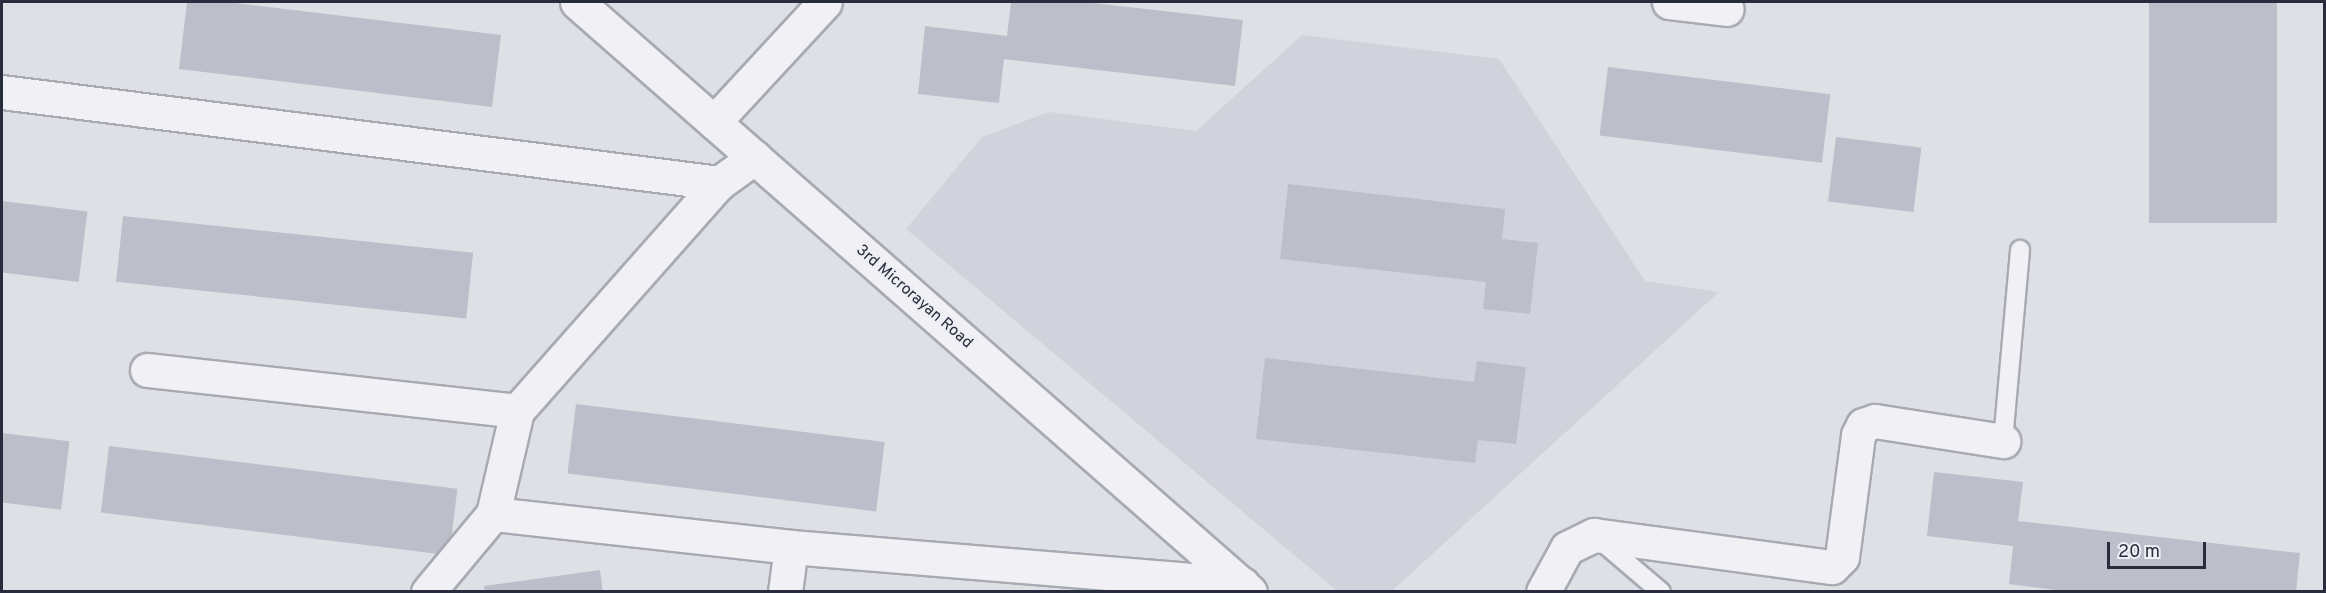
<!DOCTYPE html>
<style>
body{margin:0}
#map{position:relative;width:2326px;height:593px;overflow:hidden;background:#dfe0e6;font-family:Overpass,sans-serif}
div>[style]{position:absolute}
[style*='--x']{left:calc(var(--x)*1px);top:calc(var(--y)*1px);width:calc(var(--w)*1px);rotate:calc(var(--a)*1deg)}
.built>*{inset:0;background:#d1d2db}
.building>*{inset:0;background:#bcbec9;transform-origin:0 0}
.roads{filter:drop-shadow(2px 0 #a8aab3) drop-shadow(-2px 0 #a8aab3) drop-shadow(0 2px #a8aab3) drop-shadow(0 -2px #a8aab3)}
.service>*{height:18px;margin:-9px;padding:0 9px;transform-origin:9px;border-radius:9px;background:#f1f1f5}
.minor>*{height:33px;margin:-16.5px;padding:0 16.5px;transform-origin:16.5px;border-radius:16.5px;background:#f1f1f5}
.tertiary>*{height:33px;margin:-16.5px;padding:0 16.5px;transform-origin:16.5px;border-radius:16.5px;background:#f1f1f5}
span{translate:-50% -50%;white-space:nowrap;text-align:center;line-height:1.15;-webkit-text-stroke:5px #eeeff4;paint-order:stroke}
.street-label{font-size:16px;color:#292c3c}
.frame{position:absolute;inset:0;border:3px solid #292c3c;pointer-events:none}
.scale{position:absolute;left:2107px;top:542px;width:99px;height:27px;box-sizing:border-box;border:3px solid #292c3c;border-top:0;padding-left:8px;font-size:18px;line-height:21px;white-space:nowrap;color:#292c3c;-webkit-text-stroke:4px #eeeff4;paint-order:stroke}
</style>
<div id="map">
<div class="built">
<div style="clip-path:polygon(1302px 35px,1499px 59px,1645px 281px,1719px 292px,1392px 591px,1337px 591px,906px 229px,982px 137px,1049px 112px,1196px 131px)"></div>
</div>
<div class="building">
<div style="clip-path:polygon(187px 2px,228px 2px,501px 35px,492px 107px,179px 69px)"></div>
<div style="clip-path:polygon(1011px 2px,1084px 2px,1243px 20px,1235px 86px,1004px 59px,999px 103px,918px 94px,925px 26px,1007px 36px)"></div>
<div style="left:2149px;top:2px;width:128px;height:221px"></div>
<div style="left:1608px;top:67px;width:224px;height:69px;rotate:7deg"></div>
<div style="left:1836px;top:137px;width:86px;height:65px;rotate:7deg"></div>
<div style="clip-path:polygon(1288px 184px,1505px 209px,1502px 239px,1538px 243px,1530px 314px,1483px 309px,1486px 282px,1280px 259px)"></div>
<div style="left:2px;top:201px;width:86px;height:71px;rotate:7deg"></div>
<div style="left:123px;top:216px;width:352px;height:66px;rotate:6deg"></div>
<div style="clip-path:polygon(1265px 358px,1474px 382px,1477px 361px,1526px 367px,1516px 444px,1478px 440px,1475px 463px,1256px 439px)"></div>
<div style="left:576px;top:404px;width:311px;height:70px;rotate:7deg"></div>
<div style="left:2px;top:433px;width:68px;height:69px;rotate:7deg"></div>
<div style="left:109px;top:446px;width:351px;height:67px;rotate:7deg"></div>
<div style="clip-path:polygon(1934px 472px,2023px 482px,2018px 521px,2300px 553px,2296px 592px,2071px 592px,2009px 584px,2013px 546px,1927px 536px)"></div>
<div style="clip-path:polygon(600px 570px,603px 592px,485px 592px,484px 586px)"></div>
</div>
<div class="roads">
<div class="service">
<div style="--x:2003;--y:441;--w:192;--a:-84.9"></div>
<div style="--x:1600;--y:540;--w:80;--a:40.4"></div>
</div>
<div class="minor">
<div style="--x:1669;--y:2;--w:58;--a:6.9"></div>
<div style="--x:2;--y:92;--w:723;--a:7.23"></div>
<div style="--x:714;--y:122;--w:163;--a:-47.2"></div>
<div style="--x:147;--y:370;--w:372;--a:6.3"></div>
<div style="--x:493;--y:514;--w:300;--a:6.3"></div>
<div style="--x:791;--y:547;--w:453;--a:4.7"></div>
<div style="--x:428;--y:592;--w:102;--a:-50.2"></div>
<div style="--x:493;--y:514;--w:106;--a:-76.9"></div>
<div style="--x:517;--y:411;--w:305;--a:-48.5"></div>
<div style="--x:719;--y:183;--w:44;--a:-35.8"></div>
<div style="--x:785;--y:592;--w:45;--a:-82.4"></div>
<div style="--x:1543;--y:592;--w:50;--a:-61.4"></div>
<div style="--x:1567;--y:548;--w:30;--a:-26"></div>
<div style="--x:1594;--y:535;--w:240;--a:7.7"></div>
<div style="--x:1832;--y:567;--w:14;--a:-45"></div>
<div style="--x:1842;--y:557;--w:123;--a:-82.5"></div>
<div style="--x:1858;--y:435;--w:11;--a:-63"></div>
<div style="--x:1863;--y:425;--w:13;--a:-18"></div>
<div style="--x:1875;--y:421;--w:130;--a:8.9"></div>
</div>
<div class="tertiary">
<div style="--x:577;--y:2;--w:895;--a:41.24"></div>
</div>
</div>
<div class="street-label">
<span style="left:914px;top:297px;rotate:41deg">3rd Microrayan Road</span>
</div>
<div class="frame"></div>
<div class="scale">20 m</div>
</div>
